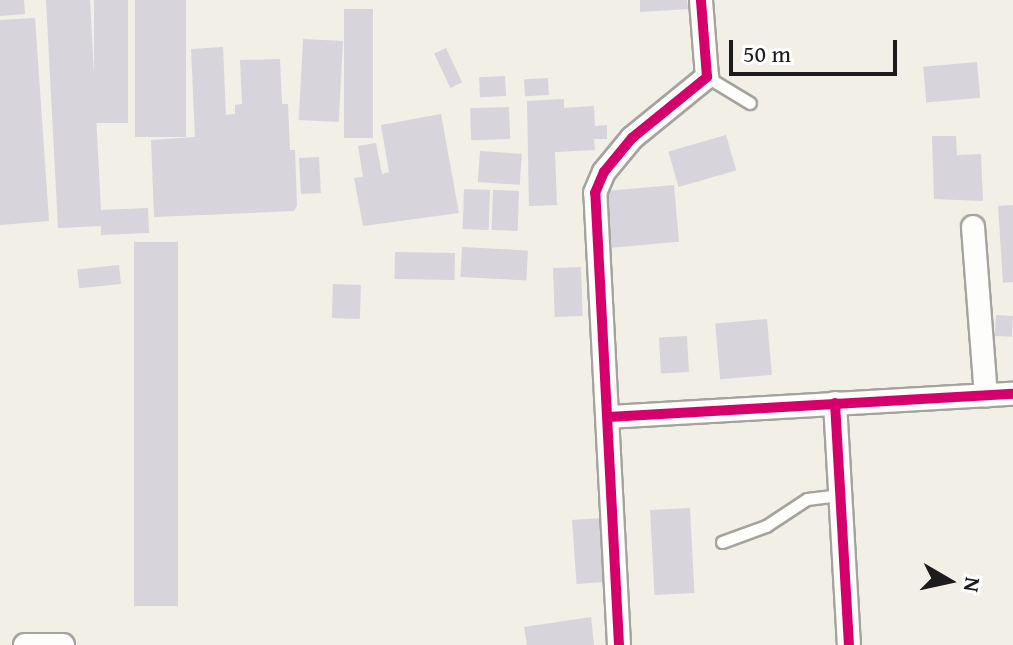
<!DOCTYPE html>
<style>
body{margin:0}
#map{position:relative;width:1013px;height:645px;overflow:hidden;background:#f1efe6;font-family:"Gentium Book Plus",serif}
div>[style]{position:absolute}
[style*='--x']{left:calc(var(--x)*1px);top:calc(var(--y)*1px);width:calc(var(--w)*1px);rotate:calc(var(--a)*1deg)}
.building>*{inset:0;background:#d7d4db;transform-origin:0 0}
.roads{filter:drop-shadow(2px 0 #a5a39e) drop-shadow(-2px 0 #a5a39e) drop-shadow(0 2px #a5a39e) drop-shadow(0 -2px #a5a39e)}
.service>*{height:11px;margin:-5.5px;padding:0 5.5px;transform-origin:5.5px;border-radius:5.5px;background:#fdfdfb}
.minor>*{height:22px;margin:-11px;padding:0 11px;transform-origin:11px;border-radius:11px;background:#fdfdfb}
.cycleway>*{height:10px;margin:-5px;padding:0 5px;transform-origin:5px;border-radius:5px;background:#d6006c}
span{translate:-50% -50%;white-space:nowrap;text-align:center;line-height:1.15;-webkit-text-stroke:6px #fff;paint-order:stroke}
.north{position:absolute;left:909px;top:541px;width:80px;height:80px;-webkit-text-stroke:6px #fff;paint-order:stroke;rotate:99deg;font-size:22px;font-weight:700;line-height:32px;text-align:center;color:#1c1c1c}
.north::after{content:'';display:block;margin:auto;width:28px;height:36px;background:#1c1c1c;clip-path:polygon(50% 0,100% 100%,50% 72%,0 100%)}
.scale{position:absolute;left:729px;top:40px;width:168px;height:36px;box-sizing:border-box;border:4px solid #1c1c1c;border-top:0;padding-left:10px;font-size:24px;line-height:28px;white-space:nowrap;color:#1c1c1c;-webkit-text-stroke:6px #fff;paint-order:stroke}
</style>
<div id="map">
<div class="building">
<div style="clip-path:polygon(0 0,24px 0,25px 14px,0 16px)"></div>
<div style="clip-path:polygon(46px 0,90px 0,101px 210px,148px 208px,149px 233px,101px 235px,101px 226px,58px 228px)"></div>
<div style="left:94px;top:0;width:34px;height:123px"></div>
<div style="left:135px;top:0;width:51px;height:137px"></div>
<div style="clip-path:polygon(640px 0,687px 0,688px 9px,640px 12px)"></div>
<div style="left:344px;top:9px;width:29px;height:129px"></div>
<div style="clip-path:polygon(35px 18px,49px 221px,0 225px,0 20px)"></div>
<div style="left:303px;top:39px;width:40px;height:81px;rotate:3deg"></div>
<div style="clip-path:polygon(223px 47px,226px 115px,235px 114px,235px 105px,242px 104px,240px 60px,280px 59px,282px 104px,288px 104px,290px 150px,295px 150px,297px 206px,294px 211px,154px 217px,151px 140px,195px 137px,191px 49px)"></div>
<div style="left:446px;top:48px;width:38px;height:13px;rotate:65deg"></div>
<div style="left:977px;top:62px;width:36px;height:54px;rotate:85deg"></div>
<div style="left:505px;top:76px;width:20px;height:26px;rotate:87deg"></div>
<div style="left:548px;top:78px;width:17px;height:24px;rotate:87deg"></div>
<div style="clip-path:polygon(564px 99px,564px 108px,594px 106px,595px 126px,607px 125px,607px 139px,594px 139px,595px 150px,555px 152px,557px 205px,529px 206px,527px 101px)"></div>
<div style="left:509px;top:107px;width:32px;height:39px;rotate:88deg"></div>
<div style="clip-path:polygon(441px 114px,459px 213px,363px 226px,354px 178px,363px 177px,358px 146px,376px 143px,382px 174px,389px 172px,381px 125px)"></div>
<div style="left:726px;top:135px;width:37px;height:60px;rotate:74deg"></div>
<div style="clip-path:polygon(932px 136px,956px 136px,957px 155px,981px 154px,983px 201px,934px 199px)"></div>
<div style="left:480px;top:151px;width:42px;height:31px;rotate:4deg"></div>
<div style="left:319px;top:157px;width:36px;height:20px;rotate:87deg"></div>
<div style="left:674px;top:185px;width:57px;height:68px;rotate:85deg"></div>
<div style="left:464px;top:189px;width:26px;height:40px;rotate:2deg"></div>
<div style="left:493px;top:190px;width:26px;height:40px;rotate:2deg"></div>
<div style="clip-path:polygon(1013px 205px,1013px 282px,1003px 283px,998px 206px)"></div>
<div style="left:134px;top:242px;width:44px;height:364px"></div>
<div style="left:462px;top:247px;width:66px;height:30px;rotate:3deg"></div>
<div style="left:395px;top:252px;width:60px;height:27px;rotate:1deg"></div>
<div style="left:119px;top:265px;width:19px;height:42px;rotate:84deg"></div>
<div style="left:581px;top:267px;width:49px;height:28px;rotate:88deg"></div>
<div style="left:333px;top:284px;width:28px;height:34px;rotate:2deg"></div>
<div style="left:996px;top:315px;width:17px;height:21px;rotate:3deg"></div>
<div style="left:767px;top:319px;width:56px;height:52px;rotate:85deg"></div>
<div style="left:687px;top:336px;width:36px;height:28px;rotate:87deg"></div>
<div style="left:690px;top:508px;width:85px;height:40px;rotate:87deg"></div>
<div style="left:602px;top:518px;width:64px;height:30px;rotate:86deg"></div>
<div style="clip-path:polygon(591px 617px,594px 645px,527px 645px,524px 627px)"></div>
</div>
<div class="roads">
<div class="service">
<div style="--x:707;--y:77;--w:50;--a:31.2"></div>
<div style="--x:722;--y:542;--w:47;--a:-20"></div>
<div style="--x:766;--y:526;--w:49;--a:-33.4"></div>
<div style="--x:807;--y:499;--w:34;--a:-7"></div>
</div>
<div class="minor">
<div style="--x:973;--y:227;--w:169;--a:85.6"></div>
<div style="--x:835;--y:403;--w:242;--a:86.7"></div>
<div style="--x:609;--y:417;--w:405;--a:-3.3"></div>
<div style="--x:25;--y:645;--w:38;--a:0"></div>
<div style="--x:619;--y:645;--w:453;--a:-93"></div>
<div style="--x:595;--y:193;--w:23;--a:-67"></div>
<div style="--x:604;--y:172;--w:44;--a:-50.5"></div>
<div style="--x:632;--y:138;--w:97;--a:-39.1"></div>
<div style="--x:707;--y:77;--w:77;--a:-94.5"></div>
</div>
</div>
<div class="cycleway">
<div style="--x:835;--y:403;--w:242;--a:86.7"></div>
<div style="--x:609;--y:417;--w:405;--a:-3.3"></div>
<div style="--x:619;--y:645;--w:453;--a:-93"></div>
<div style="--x:595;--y:193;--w:23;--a:-67"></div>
<div style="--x:604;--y:172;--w:44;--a:-50.5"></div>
<div style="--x:632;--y:138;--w:97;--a:-39.1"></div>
<div style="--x:707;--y:77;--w:77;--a:-94.5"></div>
</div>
<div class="north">N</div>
<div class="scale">50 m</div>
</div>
